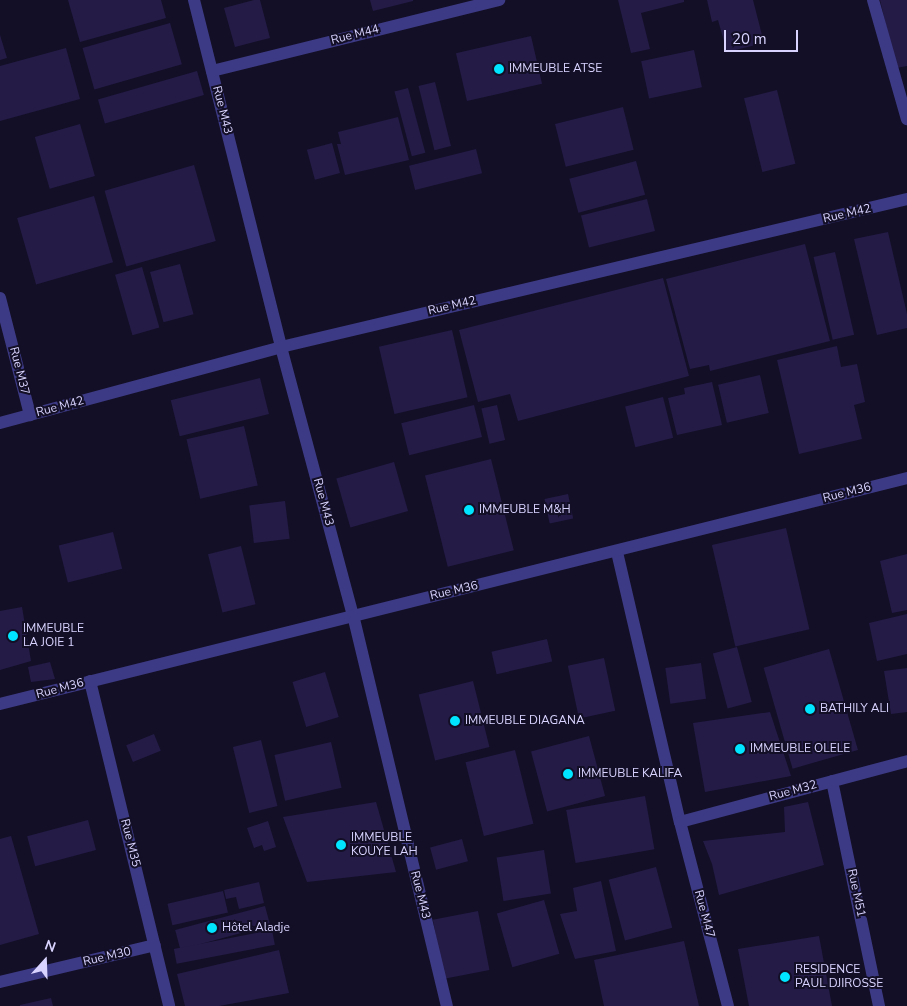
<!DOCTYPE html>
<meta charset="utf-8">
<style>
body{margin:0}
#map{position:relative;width:907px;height:1006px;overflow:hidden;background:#130f26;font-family:"Nunito Sans",sans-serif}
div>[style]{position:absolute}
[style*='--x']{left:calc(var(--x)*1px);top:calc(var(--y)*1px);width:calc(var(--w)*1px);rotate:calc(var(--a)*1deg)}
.building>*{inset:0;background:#241b47;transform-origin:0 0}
.street>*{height:12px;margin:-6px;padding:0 6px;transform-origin:6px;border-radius:6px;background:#3d3a85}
.dots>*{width:14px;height:14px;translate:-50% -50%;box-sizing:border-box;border:2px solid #130f26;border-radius:50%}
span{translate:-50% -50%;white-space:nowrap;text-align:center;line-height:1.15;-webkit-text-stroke:4px #130f26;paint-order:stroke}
.street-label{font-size:12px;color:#d9d4ff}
.poi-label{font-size:12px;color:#d9d4ff}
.left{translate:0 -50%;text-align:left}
.north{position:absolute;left:20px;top:936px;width:50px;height:50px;-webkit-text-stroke:4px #130f26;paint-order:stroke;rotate:20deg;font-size:14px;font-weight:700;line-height:20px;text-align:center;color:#d9d4ff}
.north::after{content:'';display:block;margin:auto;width:18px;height:22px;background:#d9d4ff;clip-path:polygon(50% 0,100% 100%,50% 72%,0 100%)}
.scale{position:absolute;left:724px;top:30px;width:74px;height:22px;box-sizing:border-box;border:2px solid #d9d4ff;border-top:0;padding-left:6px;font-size:15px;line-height:18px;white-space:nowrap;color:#d9d4ff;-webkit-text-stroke:4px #130f26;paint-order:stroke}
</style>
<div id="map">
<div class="building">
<div style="clip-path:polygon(68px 0,161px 0,166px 18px,80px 42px)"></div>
<div style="clip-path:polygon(254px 0,260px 0,270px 38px,235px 47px,224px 8px)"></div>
<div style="clip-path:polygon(370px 0,413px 0,413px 1px,373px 11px)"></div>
<div style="clip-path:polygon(618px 0,684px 0,684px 2px,641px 13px,650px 49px,631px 53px)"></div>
<div style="clip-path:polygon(707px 0,753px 0,764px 43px,727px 52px,718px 20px,712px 22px)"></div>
<div style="clip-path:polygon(880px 0,907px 0,907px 66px,896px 68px)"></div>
<div style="left:170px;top:23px;width:43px;height:91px;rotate:74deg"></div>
<div style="clip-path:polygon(0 35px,7px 58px,0 60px)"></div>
<div style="left:531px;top:36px;width:49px;height:77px;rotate:77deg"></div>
<div style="clip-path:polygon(66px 48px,80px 99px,0 121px,0 66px)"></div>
<div style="left:694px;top:50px;width:38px;height:54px;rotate:78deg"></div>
<div style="left:197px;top:71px;width:25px;height:103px;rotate:74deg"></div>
<div style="left:435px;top:82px;width:66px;height:17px;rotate:76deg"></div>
<div style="left:408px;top:88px;width:67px;height:14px;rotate:75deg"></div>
<div style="left:777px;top:90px;width:76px;height:34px;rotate:76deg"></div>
<div style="left:623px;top:107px;width:44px;height:70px;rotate:76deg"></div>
<div style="clip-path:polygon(398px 117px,409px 160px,345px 175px,337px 144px,341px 144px,338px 132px)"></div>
<div style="left:80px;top:124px;width:54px;height:47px;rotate:74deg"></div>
<div style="left:332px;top:143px;width:31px;height:26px;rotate:75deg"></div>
<div style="left:476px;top:149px;width:25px;height:69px;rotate:76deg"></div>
<div style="left:636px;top:161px;width:35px;height:69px;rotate:75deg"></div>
<div style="left:194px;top:165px;width:79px;height:93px;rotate:74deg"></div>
<div style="left:94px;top:196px;width:69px;height:80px;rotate:74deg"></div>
<div style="left:647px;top:199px;width:33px;height:68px;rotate:76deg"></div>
<div style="clip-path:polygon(888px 232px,907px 314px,907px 328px,877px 335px,854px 239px)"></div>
<div style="clip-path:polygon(805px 244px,830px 341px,710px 371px,709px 365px,690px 369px,666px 279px)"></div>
<div style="left:835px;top:252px;width:85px;height:22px;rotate:77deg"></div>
<div style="left:180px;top:264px;width:52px;height:31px;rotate:75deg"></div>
<div style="left:142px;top:267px;width:63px;height:28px;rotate:74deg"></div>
<div style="clip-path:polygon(663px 278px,689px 376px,518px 421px,510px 394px,478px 402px,459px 330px)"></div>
<div style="left:452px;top:330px;width:69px;height:75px;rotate:77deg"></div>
<div style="clip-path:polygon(837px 346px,841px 367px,857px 364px,865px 402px,854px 405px,862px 439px,799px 454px,777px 360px)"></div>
<div style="left:760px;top:375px;width:39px;height:43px;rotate:77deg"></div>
<div style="left:260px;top:378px;width:37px;height:92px;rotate:76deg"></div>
<div style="clip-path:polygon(712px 382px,722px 425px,677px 435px,668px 398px,685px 394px,684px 388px)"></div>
<div style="left:663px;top:397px;width:42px;height:39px;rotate:76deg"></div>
<div style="left:474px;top:405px;width:33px;height:75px;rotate:76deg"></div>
<div style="left:497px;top:405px;width:36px;height:16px;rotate:77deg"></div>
<div style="left:244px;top:426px;width:61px;height:59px;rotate:77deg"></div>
<div style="left:491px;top:459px;width:94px;height:68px;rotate:76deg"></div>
<div style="left:394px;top:462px;width:51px;height:60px;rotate:74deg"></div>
<div style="left:568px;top:494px;width:25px;height:24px;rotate:78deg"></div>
<div style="left:285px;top:501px;width:38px;height:36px;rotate:83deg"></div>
<div style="left:786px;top:528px;width:104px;height:76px;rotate:77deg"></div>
<div style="left:113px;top:532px;width:38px;height:56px;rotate:76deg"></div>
<div style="left:241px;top:546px;width:60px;height:34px;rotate:76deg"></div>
<div style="clip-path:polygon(907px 554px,907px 610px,892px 613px,880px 561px)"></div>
<div style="clip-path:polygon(22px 607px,31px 661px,0 670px,0 611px)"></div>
<div style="clip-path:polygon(907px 614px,907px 654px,877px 661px,869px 623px)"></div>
<div style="left:547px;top:639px;width:23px;height:57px;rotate:77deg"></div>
<div style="left:737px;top:647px;width:57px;height:25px;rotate:75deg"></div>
<div style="left:829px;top:649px;width:105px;height:68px;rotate:74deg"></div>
<div style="left:604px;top:658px;width:54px;height:37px;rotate:78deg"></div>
<div style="clip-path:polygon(50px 662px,55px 679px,31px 682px,28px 667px)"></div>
<div style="left:701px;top:663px;width:36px;height:36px;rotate:82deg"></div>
<div style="clip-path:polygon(907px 668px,907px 712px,891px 714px,884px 671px)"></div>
<div style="left:325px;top:672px;width:47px;height:34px;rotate:73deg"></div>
<div style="left:473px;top:681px;width:68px;height:56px;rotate:76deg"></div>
<div style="clip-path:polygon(770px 712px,791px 776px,705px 792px,693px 723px)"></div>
<div style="left:154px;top:734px;width:18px;height:30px;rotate:68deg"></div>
<div style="left:589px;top:736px;width:62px;height:60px;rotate:75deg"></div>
<div style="left:261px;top:740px;width:68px;height:29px;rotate:76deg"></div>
<div style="left:331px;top:742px;width:47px;height:58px;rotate:77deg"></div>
<div style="left:515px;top:750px;width:76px;height:51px;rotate:76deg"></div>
<div style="left:645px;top:796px;width:54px;height:80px;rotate:80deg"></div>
<div style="clip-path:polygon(376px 802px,396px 872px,307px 882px,283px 817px)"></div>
<div style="clip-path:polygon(808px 802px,824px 865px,719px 895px,712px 864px,703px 841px,785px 832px,784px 807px)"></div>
<div style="left:88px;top:820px;width:31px;height:63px;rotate:75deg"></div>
<div style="clip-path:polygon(268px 821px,276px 847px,264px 851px,262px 845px,254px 848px,247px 828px)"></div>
<div style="clip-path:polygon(11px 836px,39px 934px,0 945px,0 839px)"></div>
<div style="left:462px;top:839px;width:23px;height:33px;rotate:75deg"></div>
<div style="left:544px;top:850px;width:44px;height:48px;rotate:81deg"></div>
<div style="left:656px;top:867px;width:63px;height:49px;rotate:75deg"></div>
<div style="clip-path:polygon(601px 881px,616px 951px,575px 959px,560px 914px,577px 911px,573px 888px)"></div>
<div style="clip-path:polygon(259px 882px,264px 903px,239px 909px,236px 897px,226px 899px,224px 890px)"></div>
<div style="left:223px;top:891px;width:22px;height:57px;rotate:77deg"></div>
<div style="left:544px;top:900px;width:56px;height:49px;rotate:74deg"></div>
<div style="left:265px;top:906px;width:20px;height:93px;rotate:75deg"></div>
<div style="left:478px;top:911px;width:60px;height:46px;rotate:79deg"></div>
<div style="left:272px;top:930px;width:15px;height:100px;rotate:79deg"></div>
<div style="clip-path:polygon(819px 936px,832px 1006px,749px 1006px,738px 949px)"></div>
<div style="clip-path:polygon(684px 941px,699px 1006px,604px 1006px,594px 960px)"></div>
<div style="clip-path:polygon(279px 950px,289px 993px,219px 1006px,185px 1006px,177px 974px)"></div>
<div style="clip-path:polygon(51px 998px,53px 1006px,20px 1006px,20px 1005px)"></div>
</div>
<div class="street">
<div style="--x:194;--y:0;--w:358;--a:75.9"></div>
<div style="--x:281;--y:347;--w:278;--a:75"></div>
<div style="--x:353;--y:615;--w:402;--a:76.5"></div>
<div style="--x:873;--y:0;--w:124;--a:74.1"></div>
<div style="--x:212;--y:71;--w:296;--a:-13.9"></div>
<div style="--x:0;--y:298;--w:121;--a:75.6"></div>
<div style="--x:0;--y:423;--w:291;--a:-15.1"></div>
<div style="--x:281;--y:347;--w:643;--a:-13.3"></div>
<div style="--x:617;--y:552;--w:277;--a:76.9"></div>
<div style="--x:680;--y:822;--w:190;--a:75.4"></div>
<div style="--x:90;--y:681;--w:334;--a:76.3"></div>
<div style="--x:0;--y:704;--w:935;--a:-13.99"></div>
<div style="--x:832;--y:781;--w:230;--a:78.2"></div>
<div style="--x:680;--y:822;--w:235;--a:-15"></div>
<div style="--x:0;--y:982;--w:159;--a:-13.4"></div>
</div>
<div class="dots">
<div style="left:499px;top:69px;background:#00e5ff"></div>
<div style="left:469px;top:510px;background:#00e5ff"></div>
<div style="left:13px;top:636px;background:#00e5ff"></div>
<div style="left:810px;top:709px;background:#00e5ff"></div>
<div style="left:455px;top:721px;background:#00e5ff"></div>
<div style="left:740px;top:749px;background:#00e5ff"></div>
<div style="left:568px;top:774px;background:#00e5ff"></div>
<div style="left:341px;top:845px;background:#00e5ff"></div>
<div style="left:212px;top:928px;background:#00e5ff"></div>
<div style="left:785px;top:977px;background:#00e5ff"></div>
</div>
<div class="street-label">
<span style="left:355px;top:35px;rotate:-14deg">Rue M44</span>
<span style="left:222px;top:110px;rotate:76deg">Rue M43</span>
<span style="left:847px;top:214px;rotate:-13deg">Rue M42</span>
<span style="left:452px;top:306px;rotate:-13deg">Rue M42</span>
<span style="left:19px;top:371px;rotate:76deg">Rue M37</span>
<span style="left:60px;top:407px;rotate:-15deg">Rue M42</span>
<span style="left:847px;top:493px;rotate:-14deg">Rue M36</span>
<span style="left:323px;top:502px;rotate:75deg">Rue M43</span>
<span style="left:454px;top:591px;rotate:-13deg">Rue M36</span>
<span style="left:60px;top:689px;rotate:-15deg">Rue M36</span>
<span style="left:793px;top:791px;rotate:-15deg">Rue M32</span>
<span style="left:130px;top:843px;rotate:76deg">Rue M35</span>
<span style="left:856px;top:893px;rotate:78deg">Rue M51</span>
<span style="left:420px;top:895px;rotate:76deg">Rue M43</span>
<span style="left:704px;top:914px;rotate:75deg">Rue M47</span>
<span style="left:107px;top:957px;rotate:-13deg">Rue M30</span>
</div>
<div class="poi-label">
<span class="left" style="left:509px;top:69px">IMMEUBLE ATSE</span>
<span class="left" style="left:479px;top:510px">IMMEUBLE M&amp;H</span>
<span class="left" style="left:23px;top:636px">IMMEUBLE<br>LA JOIE 1</span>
<span class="left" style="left:820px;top:709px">BATHILY ALI</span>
<span class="left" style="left:465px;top:721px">IMMEUBLE DIAGANA</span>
<span class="left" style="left:750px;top:749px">IMMEUBLE OLELE</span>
<span class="left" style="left:578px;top:774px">IMMEUBLE KALIFA</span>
<span class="left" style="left:351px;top:845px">IMMEUBLE<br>KOUYE LAH</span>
<span class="left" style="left:222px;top:928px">Hôtel Aladje</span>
<span class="left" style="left:795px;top:977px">RESIDENCE<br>PAUL DJIROSSE</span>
</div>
<div class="north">N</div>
<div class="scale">20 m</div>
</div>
